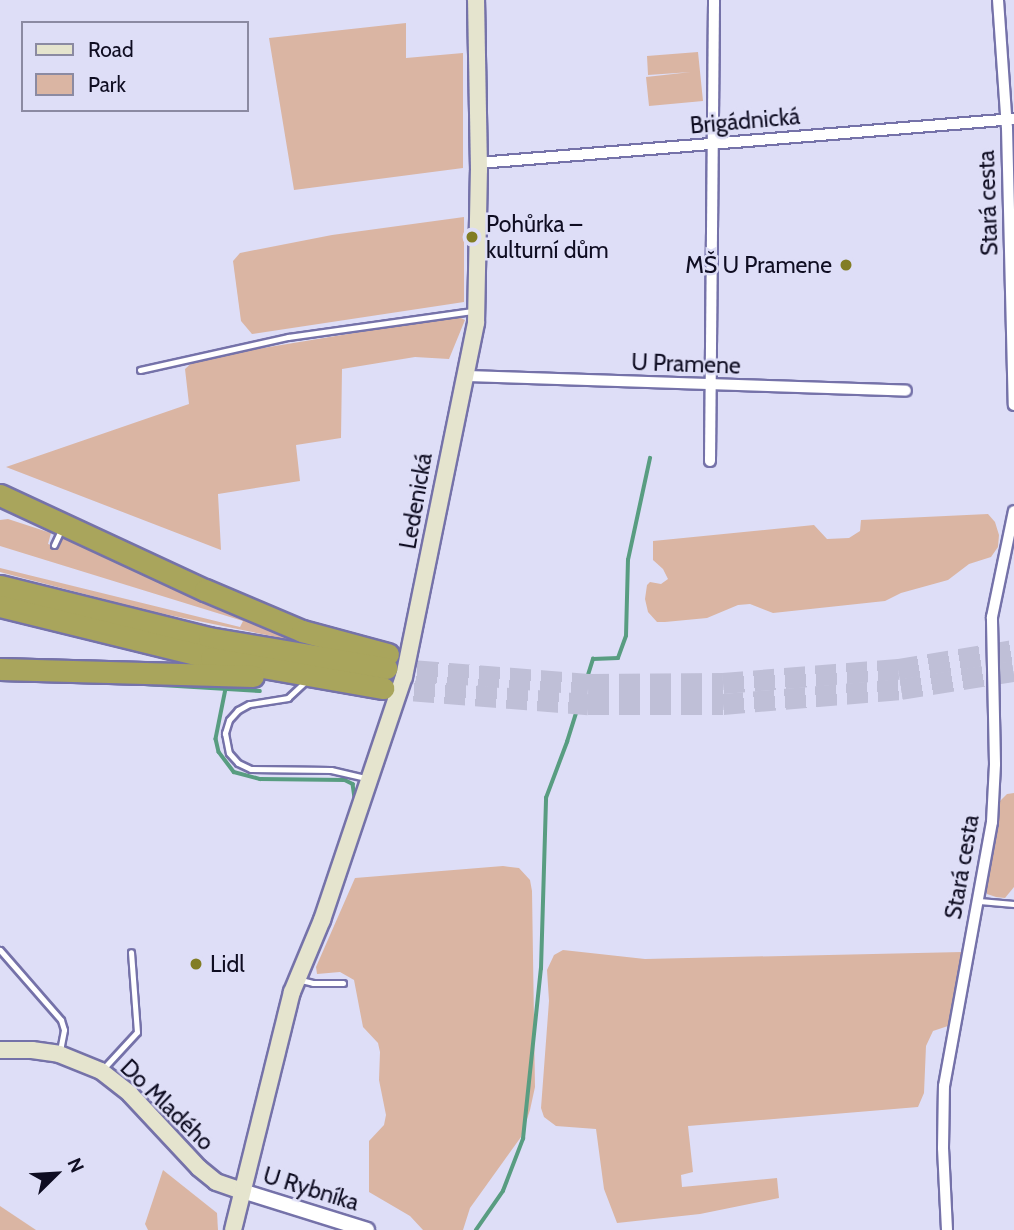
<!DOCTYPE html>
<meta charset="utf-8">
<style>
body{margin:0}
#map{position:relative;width:1014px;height:1230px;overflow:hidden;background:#dedef7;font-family:Cabin,sans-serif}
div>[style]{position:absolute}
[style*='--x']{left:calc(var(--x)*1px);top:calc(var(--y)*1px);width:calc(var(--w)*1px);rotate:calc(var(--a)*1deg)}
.green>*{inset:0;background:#dab5a3}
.stream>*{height:3.5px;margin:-1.75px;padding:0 1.75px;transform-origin:1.75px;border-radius:1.75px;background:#589d81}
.motorway-tunnel>*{height:21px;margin-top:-10.5px;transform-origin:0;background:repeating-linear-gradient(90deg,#bfbfd7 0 21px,transparent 0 31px)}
.roads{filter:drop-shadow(2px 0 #7572a9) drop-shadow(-2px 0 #7572a9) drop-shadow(0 2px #7572a9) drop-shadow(0 -2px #7572a9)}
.service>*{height:5px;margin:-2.5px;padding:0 2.5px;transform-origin:2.5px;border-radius:2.5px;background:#fff}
.minor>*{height:10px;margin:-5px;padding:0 5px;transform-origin:5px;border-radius:5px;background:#fff}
.tertiary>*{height:14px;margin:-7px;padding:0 7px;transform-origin:7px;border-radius:7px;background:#fff}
.secondary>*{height:16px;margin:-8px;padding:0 8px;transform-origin:8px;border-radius:8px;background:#e5e4ce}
.motorway>*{height:21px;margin:-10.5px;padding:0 10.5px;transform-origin:10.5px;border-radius:10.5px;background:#a9a55c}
.dots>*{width:19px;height:19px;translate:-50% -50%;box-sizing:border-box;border:4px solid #dedef7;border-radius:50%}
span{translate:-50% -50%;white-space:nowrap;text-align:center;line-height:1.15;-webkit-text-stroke:5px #dedef7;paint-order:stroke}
.street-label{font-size:23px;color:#0f0d22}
.poi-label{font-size:23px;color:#0f0d22}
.left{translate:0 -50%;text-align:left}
.right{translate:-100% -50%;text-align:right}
.legend{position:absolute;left:21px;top:21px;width:228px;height:91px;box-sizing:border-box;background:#dedef7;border:2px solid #8b8aa2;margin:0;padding:9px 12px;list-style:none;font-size:21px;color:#0f0d22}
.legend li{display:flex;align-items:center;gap:14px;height:35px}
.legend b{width:35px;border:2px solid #8b8aa2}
.north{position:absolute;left:21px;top:1139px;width:70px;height:70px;-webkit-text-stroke:5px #dedef7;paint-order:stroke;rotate:66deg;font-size:19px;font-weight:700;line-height:28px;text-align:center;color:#0f0d22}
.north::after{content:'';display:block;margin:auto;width:24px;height:32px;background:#0f0d22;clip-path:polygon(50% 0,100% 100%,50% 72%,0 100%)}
</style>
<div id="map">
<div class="green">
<div style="clip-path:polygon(406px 23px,406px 58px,463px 53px,463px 168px,294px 190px,269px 38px)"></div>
<div style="clip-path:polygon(698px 52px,703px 101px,649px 106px,646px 77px,691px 72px,648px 75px,647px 56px)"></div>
<div style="clip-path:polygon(464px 217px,464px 302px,252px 334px,241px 321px,233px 261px,240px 253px,332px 235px)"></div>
<div style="clip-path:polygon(457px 316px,465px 320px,449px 359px,415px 357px,342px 369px,341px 438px,296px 445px,300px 481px,218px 494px,221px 550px,6px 467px,189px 404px,185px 369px,196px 359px)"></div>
<div style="clip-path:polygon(988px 514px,995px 522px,999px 535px,998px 547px,991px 557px,969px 564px,948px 580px,901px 593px,885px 601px,773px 613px,750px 604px,738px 605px,707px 618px,665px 622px,657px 622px,648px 612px,645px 599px,647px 585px,650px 582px,661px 584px,668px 579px,663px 569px,653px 560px,653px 541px,814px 525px,827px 539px,849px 538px,860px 531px,861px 520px)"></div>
<div style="clip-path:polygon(8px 519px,51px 533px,48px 544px,59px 547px,63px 537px,312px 640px,311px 644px,149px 611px,0 572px,0 568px,240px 627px,243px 621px,0 546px,0 520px)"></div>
<div style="clip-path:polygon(1014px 793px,1014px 887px,1005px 898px,996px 897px,987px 894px,986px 888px,1000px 801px,1007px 794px)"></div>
<div style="clip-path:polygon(503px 866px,519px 868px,530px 880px,532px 891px,535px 1087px,530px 1110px,521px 1137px,470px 1208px,463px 1230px,423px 1230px,410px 1216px,369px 1192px,369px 1141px,384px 1125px,386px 1115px,379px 1080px,380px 1052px,378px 1043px,363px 1027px,354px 980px,340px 972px,317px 974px,316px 967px,355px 878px)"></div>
<div style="clip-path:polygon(563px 950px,645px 959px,962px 952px,948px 1026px,933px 1031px,926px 1046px,924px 1093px,918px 1107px,688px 1126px,693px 1172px,681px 1175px,682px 1187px,777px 1178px,779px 1198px,700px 1214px,617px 1223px,604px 1189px,596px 1129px,556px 1126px,544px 1117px,541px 1108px,549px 1001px,547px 970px,554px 955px)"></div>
<div style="clip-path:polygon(163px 1170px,217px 1213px,218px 1230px,148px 1230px,145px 1224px)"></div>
<div style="clip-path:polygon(0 1206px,36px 1230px,0 1230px)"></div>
</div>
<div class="stream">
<div style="--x:0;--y:680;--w:85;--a:0.7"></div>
<div style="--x:128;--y:683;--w:132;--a:3.5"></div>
<div style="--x:226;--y:689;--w:51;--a:101.3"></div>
<div style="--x:216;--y:739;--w:13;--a:77"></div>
<div style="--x:219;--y:752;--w:25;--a:53"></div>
<div style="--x:234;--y:772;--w:27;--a:15"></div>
<div style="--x:260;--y:779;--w:85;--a:0.7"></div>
<div style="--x:345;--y:780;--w:9;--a:27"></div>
<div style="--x:353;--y:784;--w:14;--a:82"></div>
<div style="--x:476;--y:1230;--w:47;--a:-55.3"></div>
<div style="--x:503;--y:1191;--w:56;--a:-69"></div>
<div style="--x:523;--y:1139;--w:171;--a:-84"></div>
<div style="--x:541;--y:969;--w:171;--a:-88.3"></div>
<div style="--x:546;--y:798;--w:60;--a:-69.4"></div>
<div style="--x:567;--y:742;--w:87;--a:-72.6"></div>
<div style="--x:593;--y:659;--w:25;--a:-2"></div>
<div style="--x:618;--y:658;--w:23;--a:-70"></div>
<div style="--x:626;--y:636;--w:76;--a:-88.5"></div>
<div style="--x:628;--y:560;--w:104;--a:-77.8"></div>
</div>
<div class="motorway-tunnel">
<div style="--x:386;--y:668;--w:203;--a:4.5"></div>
<div style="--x:588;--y:684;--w:135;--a:-0.4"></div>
<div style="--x:723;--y:683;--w:176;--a:-4.6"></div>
<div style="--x:898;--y:669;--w:118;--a:-9.3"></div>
<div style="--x:383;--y:688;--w:206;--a:4.5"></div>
<div style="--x:588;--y:704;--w:135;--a:0"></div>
<div style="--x:723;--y:704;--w:179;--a:-4.8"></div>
<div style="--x:901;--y:689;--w:114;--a:-9.1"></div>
</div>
<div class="roads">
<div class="service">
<div style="--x:140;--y:370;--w:152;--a:-12.6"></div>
<div style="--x:288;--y:337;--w:188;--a:-8"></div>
<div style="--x:54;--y:545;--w:19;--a:-65"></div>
<div style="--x:307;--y:680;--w:26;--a:137"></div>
<div style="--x:288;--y:698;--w:39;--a:171"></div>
<div style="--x:249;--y:704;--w:13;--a:151"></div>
<div style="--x:238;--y:710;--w:13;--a:132"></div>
<div style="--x:229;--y:720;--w:14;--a:107"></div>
<div style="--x:225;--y:733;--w:20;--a:79"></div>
<div style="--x:229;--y:753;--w:13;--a:48"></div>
<div style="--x:238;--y:763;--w:14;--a:25"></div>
<div style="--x:251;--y:769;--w:80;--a:0.7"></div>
<div style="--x:331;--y:770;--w:37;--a:13"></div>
<div style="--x:979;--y:901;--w:35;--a:5"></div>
<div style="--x:0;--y:950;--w:93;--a:48.9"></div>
<div style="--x:61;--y:1020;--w:10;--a:73"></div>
<div style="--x:64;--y:1030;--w:21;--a:101"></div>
<div style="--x:301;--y:980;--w:12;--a:14"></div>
<div style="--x:313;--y:983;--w:30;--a:0"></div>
<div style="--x:103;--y:1069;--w:50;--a:-47.4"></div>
<div style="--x:137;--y:1032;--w:80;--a:-94.3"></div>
</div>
<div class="minor">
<div style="--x:998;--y:0;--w:128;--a:86"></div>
<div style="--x:1007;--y:128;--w:277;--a:88.6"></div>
<div style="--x:479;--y:163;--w:537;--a:-4.7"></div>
<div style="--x:465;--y:376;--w:441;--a:1.9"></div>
<div style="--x:710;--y:461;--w:461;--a:-89.5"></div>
<div style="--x:947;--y:1230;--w:82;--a:-92.8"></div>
<div style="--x:943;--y:1148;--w:62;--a:-89.1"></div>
<div style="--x:944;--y:1086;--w:268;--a:-79.7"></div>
<div style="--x:992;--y:822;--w:58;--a:-87"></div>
<div style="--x:995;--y:764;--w:147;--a:-91.2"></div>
<div style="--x:992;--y:617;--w:108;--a:-78.3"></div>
</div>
<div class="tertiary">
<div style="--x:242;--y:1191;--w:131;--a:17.3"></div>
</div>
<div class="secondary">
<div style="--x:0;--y:1050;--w:32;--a:0"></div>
<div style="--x:32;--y:1050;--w:27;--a:8"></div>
<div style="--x:59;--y:1054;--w:45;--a:22"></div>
<div style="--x:101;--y:1071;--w:37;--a:38"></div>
<div style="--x:130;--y:1094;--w:101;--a:47"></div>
<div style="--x:199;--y:1168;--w:22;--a:39"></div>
<div style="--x:216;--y:1182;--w:28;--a:19"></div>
<div style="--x:233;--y:1230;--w:245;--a:-76.1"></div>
<div style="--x:292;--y:992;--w:78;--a:-67.4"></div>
<div style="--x:322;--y:920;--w:256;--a:-71.4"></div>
<div style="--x:404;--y:677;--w:361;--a:-78.5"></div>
<div style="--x:476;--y:323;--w:153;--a:-88.9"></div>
<div style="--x:479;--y:170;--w:170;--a:-91"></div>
</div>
<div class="motorway">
<div style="--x:0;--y:495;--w:226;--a:24.9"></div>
<div style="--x:205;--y:590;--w:105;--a:22.9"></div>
<div style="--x:302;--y:631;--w:89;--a:15"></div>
<div style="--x:0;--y:586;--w:215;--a:14"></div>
<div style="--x:209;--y:638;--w:180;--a:9.6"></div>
<div style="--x:0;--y:606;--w:217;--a:13.8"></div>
<div style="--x:211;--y:658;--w:175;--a:9.9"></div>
<div style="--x:0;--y:669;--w:253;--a:1.6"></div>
</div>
</div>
<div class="dots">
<div style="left:472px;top:237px;background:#827d24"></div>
<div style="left:846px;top:265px;background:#827d24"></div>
<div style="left:196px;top:964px;background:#827d24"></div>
</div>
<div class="street-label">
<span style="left:745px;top:121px;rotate:-5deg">Brigádnická</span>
<span style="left:988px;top:203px;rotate:-92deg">Stará cesta</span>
<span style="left:686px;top:364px;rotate:2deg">U Pramene</span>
<span style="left:416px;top:501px;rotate:-80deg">Ledenická</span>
<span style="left:962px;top:867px;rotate:-80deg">Stará cesta</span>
<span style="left:167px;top:1105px;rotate:44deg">Do Mladého</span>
<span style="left:311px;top:1189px;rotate:17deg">U Rybníka</span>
</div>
<div class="poi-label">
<span class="left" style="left:486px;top:237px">Pohůrka –<br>kulturní dům</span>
<span class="right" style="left:832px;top:265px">MŠ U Pramene</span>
<span class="left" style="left:210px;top:964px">Lidl</span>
</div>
<ul class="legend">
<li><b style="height:9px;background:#e5e4ce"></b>Road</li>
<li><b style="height:19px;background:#dab5a3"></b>Park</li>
</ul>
<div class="north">N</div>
</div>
